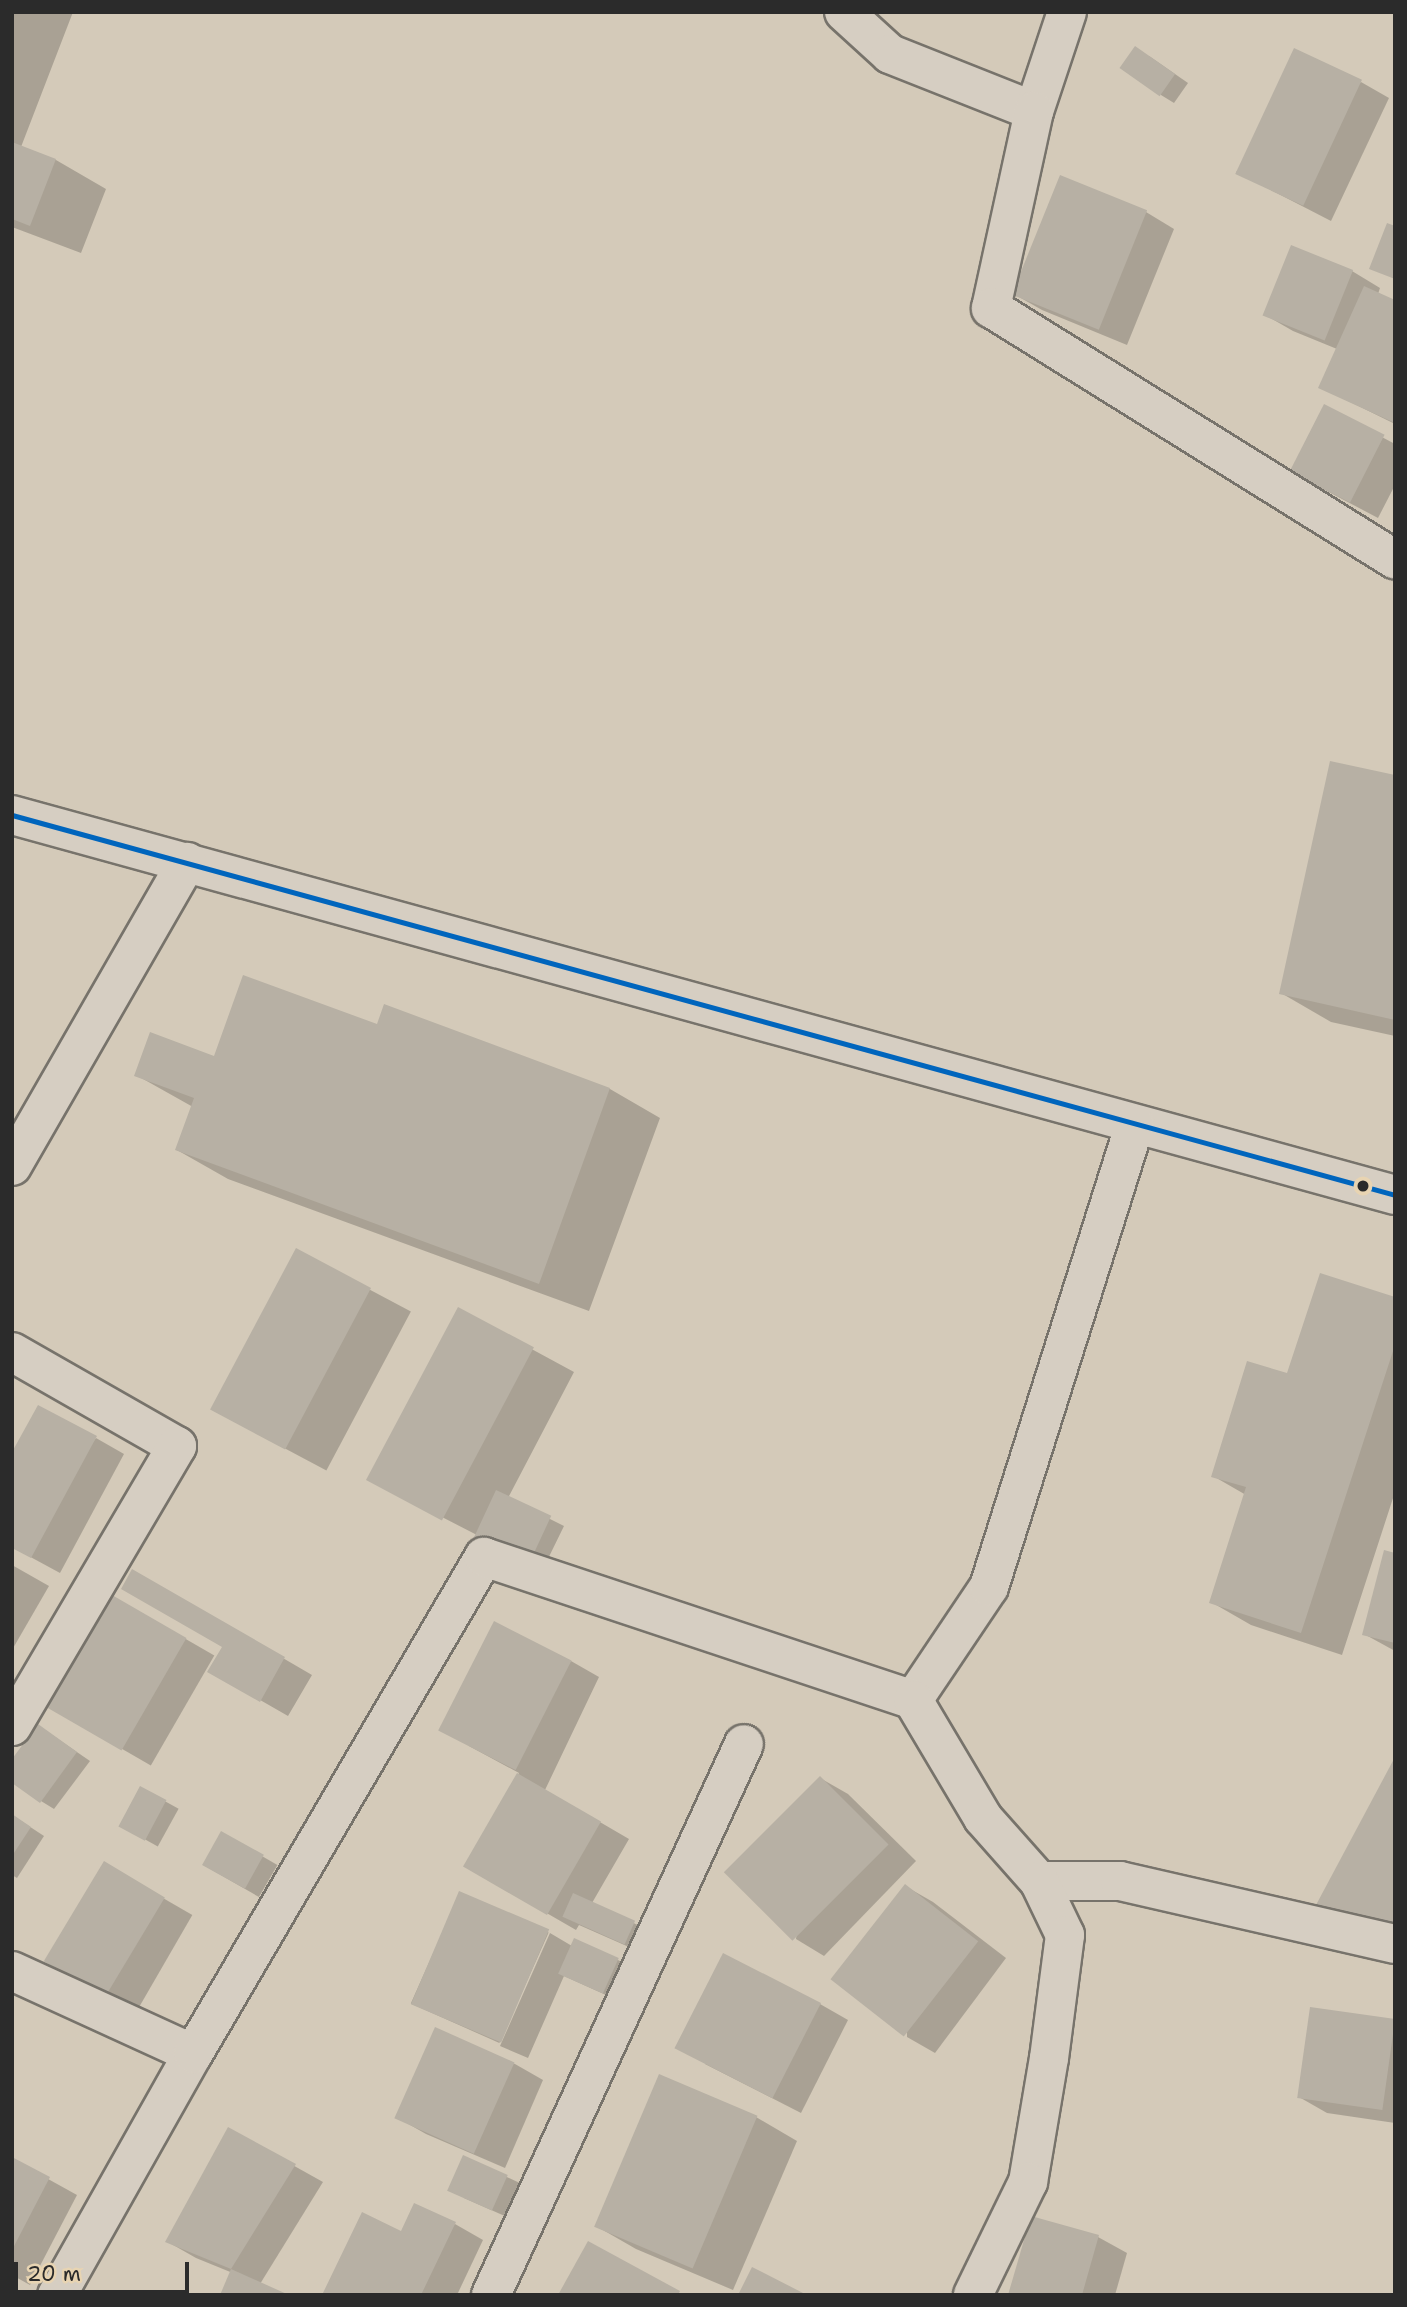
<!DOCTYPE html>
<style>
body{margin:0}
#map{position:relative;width:1407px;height:2307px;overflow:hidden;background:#d4cab9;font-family:"Shantell Sans",sans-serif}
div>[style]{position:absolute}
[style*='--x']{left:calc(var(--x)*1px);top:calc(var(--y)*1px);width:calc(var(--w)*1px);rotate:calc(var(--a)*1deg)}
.shadow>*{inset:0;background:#0003;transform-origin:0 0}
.building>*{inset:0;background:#b7b0a4;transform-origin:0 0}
.roads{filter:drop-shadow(2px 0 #77736b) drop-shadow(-2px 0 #77736b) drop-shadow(0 2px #77736b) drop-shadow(0 -2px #77736b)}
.minor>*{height:38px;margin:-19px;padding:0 19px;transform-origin:19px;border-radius:19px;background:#d6cec2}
.bus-1>*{height:5px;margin:-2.5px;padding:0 2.5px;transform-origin:2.5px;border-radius:2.5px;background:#0065bd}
.dots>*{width:19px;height:19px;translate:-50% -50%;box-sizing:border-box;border:4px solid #e8d4b2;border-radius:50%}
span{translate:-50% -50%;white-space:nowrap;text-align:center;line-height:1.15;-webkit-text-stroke:5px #e8d4b2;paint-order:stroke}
.frame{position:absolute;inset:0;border:14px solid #2b2b2b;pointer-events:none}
.scale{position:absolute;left:14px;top:2262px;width:175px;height:32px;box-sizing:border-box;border:4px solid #2b2b2b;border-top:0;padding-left:9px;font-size:21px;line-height:24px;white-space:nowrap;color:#2b2b2b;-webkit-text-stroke:5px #e8d4b2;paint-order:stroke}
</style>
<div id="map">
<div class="shadow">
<div style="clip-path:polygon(12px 12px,73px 12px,21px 147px,56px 160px,106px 189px,81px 253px,12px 227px)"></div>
<div style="clip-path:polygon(1149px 56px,1188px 83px,1174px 103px,1161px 95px)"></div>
<div style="clip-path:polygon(1361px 82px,1389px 98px,1331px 221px,1236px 172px)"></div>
<div style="clip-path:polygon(1146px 212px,1174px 229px,1127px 345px,1042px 310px,1014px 294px)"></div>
<div style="clip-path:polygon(1352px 271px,1380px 288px,1378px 294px,1395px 302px,1395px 424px,1320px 387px,1337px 349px,1293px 331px,1265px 315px)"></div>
<div style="clip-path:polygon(1325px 407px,1395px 444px,1395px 485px,1378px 518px,1291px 472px)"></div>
<div style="clip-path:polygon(1395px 777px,1395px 1036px,1331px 1022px,1281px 993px)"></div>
<div style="clip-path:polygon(385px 1007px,610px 1089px,660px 1118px,589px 1311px,228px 1179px,177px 1150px,193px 1107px,136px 1075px,378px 1026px)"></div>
<div style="left:297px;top:1251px;width:129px;height:180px;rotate:28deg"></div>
<div style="clip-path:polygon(1395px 1299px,1395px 1492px,1342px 1655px,1251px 1625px,1211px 1602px,1246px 1495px,1213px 1476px,1288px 1375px)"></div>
<div style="clip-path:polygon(458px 1309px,574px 1372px,508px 1498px,564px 1526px,543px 1569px,370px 1480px)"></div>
<div style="clip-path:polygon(96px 1438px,124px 1454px,60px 1573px,12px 1547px)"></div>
<div style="clip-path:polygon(1395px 1555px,1395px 1651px,1364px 1634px)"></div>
<div style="clip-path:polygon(12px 1565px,49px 1586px,12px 1650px)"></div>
<div style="clip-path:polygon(133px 1571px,312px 1675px,288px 1716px,210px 1671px,224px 1646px)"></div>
<div style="left:113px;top:1597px;width:117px;height:127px;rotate:30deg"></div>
<div style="clip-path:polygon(571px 1661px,599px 1677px,545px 1790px,629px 1839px,592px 1903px,648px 1930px,638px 1951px,579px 1925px,576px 1930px,465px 1866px,519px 1773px,469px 1746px)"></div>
<div style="clip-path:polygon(39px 1726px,90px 1761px,54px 1809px,41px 1801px)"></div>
<div style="clip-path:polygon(820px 1778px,848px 1794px,916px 1861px,824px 1956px,796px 1939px)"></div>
<div style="left:141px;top:1788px;width:43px;height:43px;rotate:29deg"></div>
<div style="clip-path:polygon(12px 1815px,44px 1836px,17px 1878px,12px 1875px)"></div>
<div style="left:222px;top:1833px;width:64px;height:37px;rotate:30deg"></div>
<div style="left:104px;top:1864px;width:102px;height:113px;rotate:30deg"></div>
<div style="clip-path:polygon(905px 1886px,933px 1902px,1006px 1958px,935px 2053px,907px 2037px)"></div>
<div style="left:460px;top:1893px;width:97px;height:121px;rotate:24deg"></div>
<div style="clip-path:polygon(550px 1933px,572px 1946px,618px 1960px,632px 1968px,617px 2000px,564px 1976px,528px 2058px,500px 2046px)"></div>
<div style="clip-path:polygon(820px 2004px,848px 2020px,801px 2113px,705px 2064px)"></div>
<div style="clip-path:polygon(1395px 2021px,1395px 2123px,1327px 2113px,1299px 2097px)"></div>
<div style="clip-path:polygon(436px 2030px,515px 2064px,543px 2080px,505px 2168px,426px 2134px,398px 2118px)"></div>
<div style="clip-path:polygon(756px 2117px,797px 2141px,733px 2290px,636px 2249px,596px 2226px)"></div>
<div style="clip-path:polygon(228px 2129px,323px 2182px,260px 2284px,196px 2258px,168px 2242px)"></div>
<div style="clip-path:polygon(464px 2157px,522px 2184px,507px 2217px,464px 2198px)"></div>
<div style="clip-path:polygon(12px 2159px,77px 2195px,30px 2285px,12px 2275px)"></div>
<div style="clip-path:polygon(455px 2224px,483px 2240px,457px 2295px,324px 2295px)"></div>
<div style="clip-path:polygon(1098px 2237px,1127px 2253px,1115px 2295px,1010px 2295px)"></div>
</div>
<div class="building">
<div style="left:1135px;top:46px;width:49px;height:27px;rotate:35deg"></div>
<div style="left:1294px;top:48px;width:75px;height:139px;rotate:25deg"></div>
<div style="clip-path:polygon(12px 142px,56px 159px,30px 226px,12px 219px)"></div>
<div style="left:1060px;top:175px;width:94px;height:129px;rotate:22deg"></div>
<div style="clip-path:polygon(1387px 223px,1395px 226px,1395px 279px,1369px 269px)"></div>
<div style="left:1291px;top:245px;width:67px;height:76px;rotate:22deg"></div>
<div style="clip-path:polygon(1364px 286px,1395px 300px,1395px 423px,1318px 388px)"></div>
<div style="left:1324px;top:404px;width:68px;height:76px;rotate:27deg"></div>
<div style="clip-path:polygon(1330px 761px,1395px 775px,1395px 1020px,1279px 994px)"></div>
<div style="clip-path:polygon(243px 975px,377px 1024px,384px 1004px,610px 1088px,539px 1284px,175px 1150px,194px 1098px,134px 1076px,150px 1032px,214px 1056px)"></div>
<div style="left:296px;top:1248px;width:85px;height:183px;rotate:28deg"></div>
<div style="clip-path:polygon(1320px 1273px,1395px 1297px,1395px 1345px,1301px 1633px,1209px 1603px,1246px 1487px,1211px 1477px,1247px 1361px,1287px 1373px)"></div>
<div style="left:458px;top:1307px;width:86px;height:196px;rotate:28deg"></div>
<div style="clip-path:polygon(38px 1405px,97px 1436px,31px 1558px,12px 1548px,12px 1452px)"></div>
<div style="left:496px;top:1490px;width:61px;height:52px;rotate:25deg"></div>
<div style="clip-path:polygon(1384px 1550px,1395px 1553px,1395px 1643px,1362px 1635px)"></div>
<div style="clip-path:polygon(132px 1569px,285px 1657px,260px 1702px,207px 1672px,222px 1647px,121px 1589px)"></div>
<div style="left:112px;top:1595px;width:86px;height:130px;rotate:30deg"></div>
<div style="left:494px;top:1621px;width:87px;height:123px;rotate:27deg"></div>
<div style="clip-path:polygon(38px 1724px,77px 1752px,40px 1803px,12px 1783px,12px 1759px)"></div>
<div style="clip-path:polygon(1395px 1757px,1395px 1925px,1316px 1905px)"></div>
<div style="left:517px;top:1773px;width:97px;height:108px;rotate:30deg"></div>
<div style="left:820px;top:1776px;width:97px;height:136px;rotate:45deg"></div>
<div style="left:140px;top:1786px;width:30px;height:46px;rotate:28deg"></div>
<div style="clip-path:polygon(12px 1814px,31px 1827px,12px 1856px)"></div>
<div style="left:221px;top:1831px;width:49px;height:39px;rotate:29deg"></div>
<div style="left:104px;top:1861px;width:71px;height:117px;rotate:31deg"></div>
<div style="left:905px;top:1884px;width:93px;height:121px;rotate:38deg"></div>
<div style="left:459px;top:1891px;width:98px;height:123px;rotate:23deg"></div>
<div style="left:573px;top:1893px;width:68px;height:26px;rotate:24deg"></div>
<div style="left:574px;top:1938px;width:49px;height:39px;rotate:24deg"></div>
<div style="left:723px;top:1953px;width:110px;height:107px;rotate:27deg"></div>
<div style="left:1310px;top:2007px;width:86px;height:92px;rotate:8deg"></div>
<div style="left:435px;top:2027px;width:87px;height:100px;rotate:24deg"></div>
<div style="left:659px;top:2074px;width:107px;height:166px;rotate:23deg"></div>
<div style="clip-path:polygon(228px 2127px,296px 2164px,231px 2269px,165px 2242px)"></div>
<div style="left:463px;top:2155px;width:49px;height:39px;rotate:24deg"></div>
<div style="clip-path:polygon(12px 2157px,50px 2177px,12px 2250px)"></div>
<div style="clip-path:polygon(414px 2203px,456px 2222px,421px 2295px,322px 2295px,362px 2212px,401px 2231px)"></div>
<div style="clip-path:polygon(1031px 2216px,1099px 2235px,1082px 2295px,1008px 2295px)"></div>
<div style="clip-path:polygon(588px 2241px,680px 2291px,678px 2295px,558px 2295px)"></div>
<div style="clip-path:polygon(752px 2267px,807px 2295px,738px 2295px)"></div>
<div style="clip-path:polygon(231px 2269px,289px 2295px,220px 2295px)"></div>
</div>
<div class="roads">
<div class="minor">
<div style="--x:844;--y:12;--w:62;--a:42.4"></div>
<div style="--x:890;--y:54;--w:155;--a:21.6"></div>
<div style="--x:1067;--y:12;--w:104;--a:108.4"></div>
<div style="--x:1034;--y:111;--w:202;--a:102.3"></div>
<div style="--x:991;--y:308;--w:476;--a:31.9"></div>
<div style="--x:12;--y:815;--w:1434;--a:15.36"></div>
<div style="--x:12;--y:1166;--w:351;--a:-60.1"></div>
<div style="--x:12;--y:1352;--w:190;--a:29.7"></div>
<div style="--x:177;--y:1446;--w:325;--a:120.5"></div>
<div style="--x:913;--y:1700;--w:136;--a:-56.1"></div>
<div style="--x:989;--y:1587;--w:485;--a:-72.5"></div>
<div style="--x:1039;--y:1881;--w:81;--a:0"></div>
<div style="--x:1120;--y:1881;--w:282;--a:12.9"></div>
<div style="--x:12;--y:1971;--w:199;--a:24.6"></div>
<div style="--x:57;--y:2295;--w:277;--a:-60.6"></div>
<div style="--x:193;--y:2054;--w:576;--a:-59.65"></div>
<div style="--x:484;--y:1557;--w:452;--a:18.4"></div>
<div style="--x:913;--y:1700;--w:137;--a:59.3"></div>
<div style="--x:983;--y:1818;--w:84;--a:48.4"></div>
<div style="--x:1039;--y:1881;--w:60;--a:64.3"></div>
<div style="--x:1065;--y:1935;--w:124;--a:97.4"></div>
<div style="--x:1049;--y:2058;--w:126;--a:99.6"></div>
<div style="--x:1028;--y:2182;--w:126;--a:116"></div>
<div style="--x:491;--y:2295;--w:606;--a:-65.34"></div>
</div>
</div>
<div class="bus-1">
<div style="--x:12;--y:815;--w:1434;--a:15.36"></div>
</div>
<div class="dots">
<div style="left:1363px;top:1186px;background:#2b2b2b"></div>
</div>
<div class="frame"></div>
<div class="scale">20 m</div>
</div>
